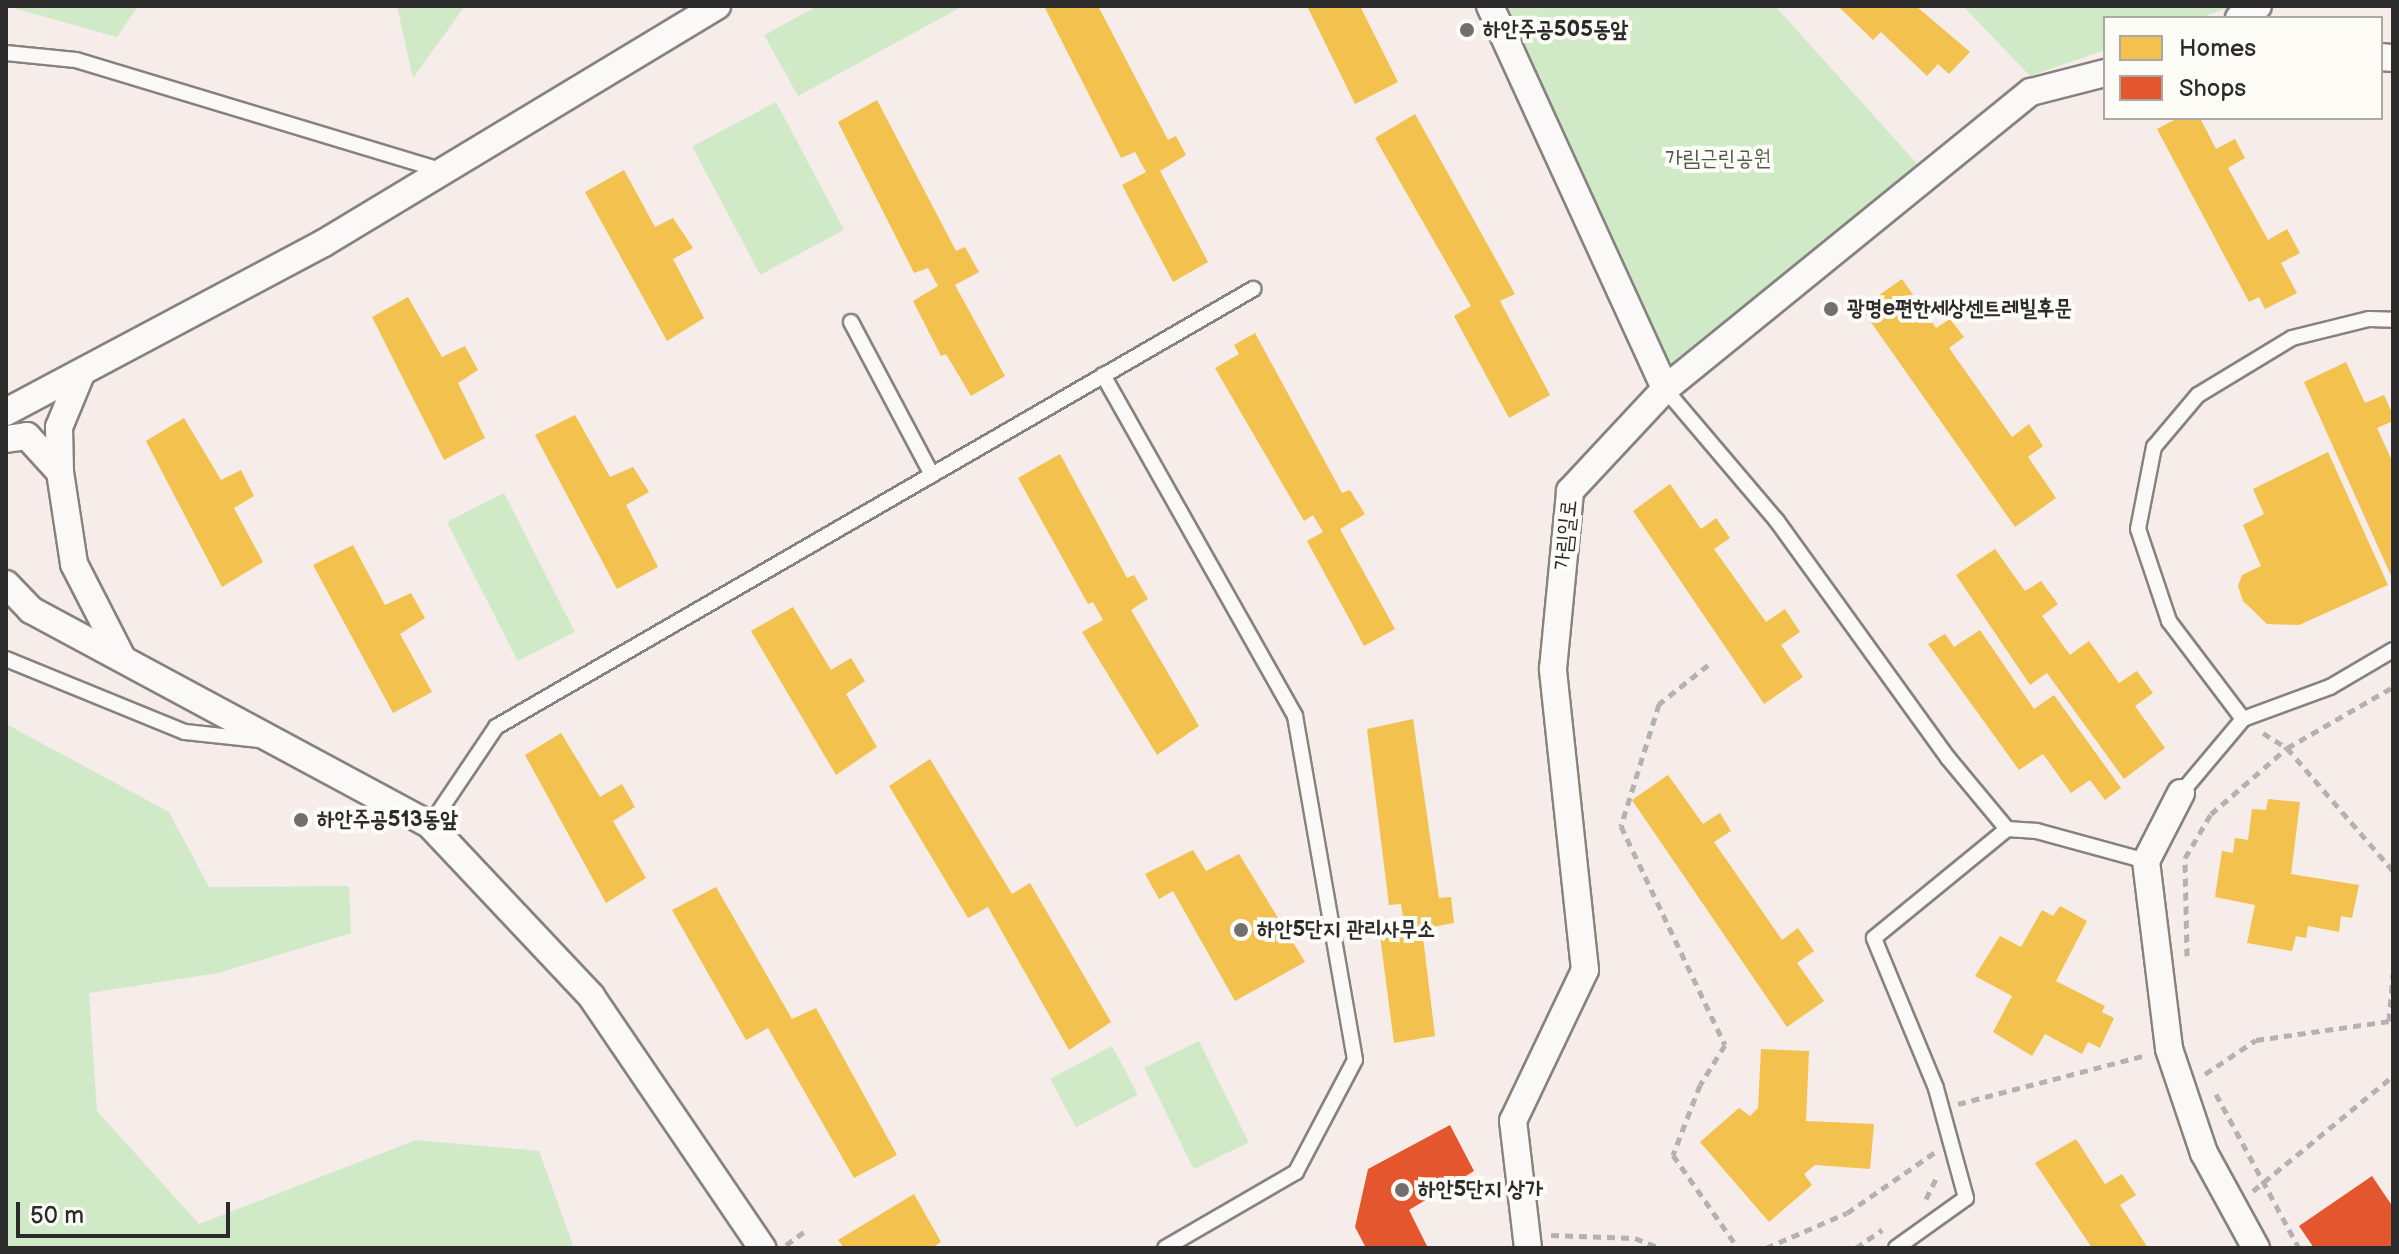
<!DOCTYPE html>
<meta charset="utf-8">
<style>
body{margin:0}
#map{position:relative;width:2399px;height:1254px;overflow:hidden;background:#f6ece9;font-family:"Balsamiq Sans","Poor Story",sans-serif}
div>[style]{position:absolute}
[style*='--x']{left:calc(var(--x)*1px);top:calc(var(--y)*1px);width:calc(var(--w)*1px);rotate:calc(var(--a)*1deg)}
.green>*{inset:0;background:#d0eac7;transform-origin:0 0}
.homes>*{inset:0;background:#f2c14e}
.shops>*{inset:0;background:#e4572e}
.path>*{height:5px;margin-top:-2.5px;transform-origin:0;background:repeating-linear-gradient(90deg,#b4b1b0 0 8px,transparent 0 14px)}
.roads{filter:drop-shadow(2px 0 #868280) drop-shadow(-2px 0 #868280) drop-shadow(0 2px #868280) drop-shadow(0 -2px #868280)}
.service>*{height:14px;margin:-7px;padding:0 7px;transform-origin:7px;border-radius:7px;background:#faf9f7}
.minor>*{height:26px;margin:-13px;padding:0 13px;transform-origin:13px;border-radius:13px;background:#faf9f7}
.dots>*{width:22px;height:22px;translate:-50% -50%;box-sizing:border-box;border:4px solid #fdfcf7;border-radius:50%}
span{translate:-50% -50%;white-space:nowrap;text-align:center;line-height:1.15;-webkit-text-stroke:8px #fdfcf7;paint-order:stroke}
.poi-label{font-size:22px;color:#2b2b2b;font-weight:700}
.left{translate:0 -50%;text-align:left}
.park-label{font-size:22px;color:#4c5a4b}
.street-label{font-size:22px;color:#2b2b2b}
.frame{position:absolute;inset:0;border:8px solid #2b2b2b;pointer-events:none}
.legend{position:absolute;left:2103px;top:16px;width:280px;height:104px;box-sizing:border-box;background:#fdfcf7;border:2px solid #a9a8a5;margin:0;padding:10px 14px;list-style:none;font-size:24px;color:#2b2b2b}
.legend li{display:flex;align-items:center;gap:16px;height:40px}
.legend b{width:40px;border:2px solid #a9a8a5}
.scale{position:absolute;left:16px;top:1202px;width:214px;height:36px;box-sizing:border-box;border:4px solid #2b2b2b;border-top:0;padding-left:10px;font-size:24px;line-height:28px;white-space:nowrap;color:#2b2b2b;-webkit-text-stroke:6px #fdfcf7;paint-order:stroke}
</style>
<div id="map">
<div class="green">
<div style="clip-path:polygon(6px 6px,138px 6px,117px 37px)"></div>
<div style="clip-path:polygon(397px 6px,465px 6px,413px 78px)"></div>
<div style="clip-path:polygon(818px 6px,963px 6px,798px 96px,764px 35px)"></div>
<div style="clip-path:polygon(1490px 6px,1775px 6px,1928px 176px,1665px 389px)"></div>
<div style="clip-path:polygon(1963px 6px,2231px 6px,2231px 7px,2199px 18px,2105px 18px,2105px 50px,2030px 76px)"></div>
<div style="left:776px;top:102px;width:145px;height:95px;rotate:62deg"></div>
<div style="left:504px;top:493px;width:156px;height:64px;rotate:63deg"></div>
<div style="clip-path:polygon(6px 724px,169px 812px,209px 887px,349px 886px,351px 933px,218px 973px,89px 993px,97px 1111px,199px 1224px,416px 1140px,539px 1151px,574px 1248px,6px 1248px)"></div>
<div style="left:1199px;top:1041px;width:113px;height:61px;rotate:64deg"></div>
<div style="left:1112px;top:1046px;width:55px;height:70px;rotate:62deg"></div>
</div>
<div class="homes">
<div style="clip-path:polygon(1098px 6px,1168px 140px,1176px 136px,1186px 155px,1160px 171px,1208px 262px,1173px 282px,1122px 185px,1146px 172px,1135px 152px,1121px 158px,1045px 8px)"></div>
<div style="clip-path:polygon(1307px 6px,1360px 6px,1398px 82px,1355px 104px)"></div>
<div style="clip-path:polygon(1838px 6px,1916px 6px,1970px 52px,1949px 74px,1938px 64px,1927px 76px,1881px 32px,1873px 40px)"></div>
<div style="clip-path:polygon(877px 100px,956px 251px,965px 247px,979px 272px,955px 285px,1005px 376px,971px 396px,946px 354px,941px 356px,913px 301px,938px 286px,928px 268px,914px 273px,838px 122px)"></div>
<div style="clip-path:polygon(1415px 114px,1515px 294px,1500px 301px,1550px 395px,1509px 418px,1454px 316px,1471px 306px,1375px 138px)"></div>
<div style="clip-path:polygon(2178px 118px,2200px 118px,2216px 149px,2235px 139px,2245px 158px,2228px 168px,2268px 240px,2287px 229px,2300px 253px,2281px 263px,2297px 293px,2265px 309px,2259px 297px,2249px 302px,2157px 129px)"></div>
<div style="clip-path:polygon(624px 170px,655px 227px,673px 218px,693px 248px,673px 259px,704px 318px,667px 341px,585px 192px)"></div>
<div style="clip-path:polygon(1902px 279px,1936px 328px,1950px 319px,1964px 337px,1949px 348px,2012px 437px,2029px 424px,2043px 446px,2028px 457px,2056px 498px,2015px 527px,1861px 308px)"></div>
<div style="clip-path:polygon(408px 297px,442px 357px,465px 346px,478px 370px,458px 383px,485px 438px,444px 460px,372px 317px)"></div>
<div style="clip-path:polygon(1255px 333px,1342px 493px,1350px 490px,1365px 514px,1340px 529px,1395px 629px,1364px 646px,1307px 541px,1323px 532px,1313px 515px,1304px 521px,1215px 368px,1239px 354px,1234px 345px)"></div>
<div style="clip-path:polygon(2346px 362px,2365px 403px,2384px 395px,2393px 415px,2393px 421px,2377px 428px,2393px 463px,2393px 580px,2304px 382px)"></div>
<div style="clip-path:polygon(575px 415px,610px 477px,633px 467px,649px 492px,626px 505px,658px 567px,617px 589px,535px 435px)"></div>
<div style="clip-path:polygon(184px 418px,221px 480px,241px 470px,254px 496px,234px 508px,263px 562px,222px 587px,146px 441px)"></div>
<div style="clip-path:polygon(2328px 452px,2388px 585px,2299px 625px,2267px 624px,2243px 601px,2238px 586px,2242px 575px,2261px 566px,2243px 525px,2264px 514px,2253px 489px)"></div>
<div style="clip-path:polygon(1060px 454px,1127px 578px,1134px 575px,1148px 599px,1131px 610px,1199px 726px,1157px 755px,1082px 632px,1103px 620px,1093px 602px,1088px 604px,1018px 478px)"></div>
<div style="clip-path:polygon(1670px 484px,1701px 529px,1716px 518px,1730px 538px,1714px 549px,1766px 622px,1785px 609px,1800px 632px,1781px 645px,1803px 677px,1764px 704px,1633px 511px)"></div>
<div style="clip-path:polygon(353px 545px,385px 605px,411px 593px,425px 618px,400px 634px,432px 692px,393px 713px,313px 565px)"></div>
<div style="clip-path:polygon(1995px 549px,2025px 591px,2041px 581px,2058px 604px,2042px 616px,2070px 655px,2089px 641px,2119px 683px,2137px 671px,2153px 693px,2135px 706px,2165px 748px,2124px 779px,2047px 673px,2030px 685px,1956px 575px)"></div>
<div style="clip-path:polygon(793px 607px,831px 670px,851px 658px,865px 681px,846px 694px,877px 747px,836px 775px,751px 631px)"></div>
<div style="clip-path:polygon(1980px 630px,2034px 709px,2054px 695px,2121px 788px,2105px 800px,2090px 780px,2071px 793px,2043px 754px,2019px 770px,1928px 644px,1945px 634px,1954px 647px)"></div>
<div style="clip-path:polygon(1413px 719px,1439px 898px,1451px 897px,1454px 923px,1422px 929px,1435px 1036px,1394px 1043px,1379px 928px,1404px 923px,1401px 904px,1389px 905px,1367px 729px)"></div>
<div style="clip-path:polygon(561px 733px,600px 797px,622px 784px,635px 807px,613px 821px,646px 878px,606px 903px,525px 755px)"></div>
<div style="clip-path:polygon(930px 759px,1012px 894px,1030px 883px,1111px 1022px,1069px 1050px,988px 907px,968px 918px,889px 786px)"></div>
<div style="clip-path:polygon(1668px 775px,1703px 824px,1720px 813px,1731px 831px,1714px 842px,1782px 940px,1798px 928px,1814px 951px,1797px 963px,1824px 1001px,1787px 1027px,1632px 800px)"></div>
<div style="clip-path:polygon(2268px 799px,2300px 802px,2291px 874px,2359px 885px,2352px 918px,2341px 916px,2339px 932px,2308px 926px,2306px 938px,2296px 936px,2292px 951px,2247px 943px,2255px 905px,2215px 897px,2222px 851px,2233px 853px,2235px 838px,2248px 840px,2252px 809px,2266px 810px)"></div>
<div style="clip-path:polygon(1193px 850px,1206px 871px,1239px 854px,1305px 962px,1235px 1001px,1173px 891px,1159px 899px,1145px 874px)"></div>
<div style="clip-path:polygon(716px 887px,792px 1019px,816px 1008px,897px 1155px,854px 1178px,768px 1028px,746px 1040px,672px 910px)"></div>
<div style="clip-path:polygon(2060px 906px,2087px 921px,2056px 981px,2105px 1006px,2102px 1012px,2114px 1018px,2100px 1048px,2088px 1042px,2082px 1054px,2045px 1034px,2032px 1056px,1993px 1032px,2012px 996px,1975px 976px,2000px 936px,2021px 947px,2042px 910px,2053px 916px)"></div>
<div style="clip-path:polygon(1761px 1049px,1809px 1051px,1806px 1121px,1874px 1124px,1870px 1169px,1815px 1165px,1804px 1174px,1812px 1185px,1769px 1222px,1700px 1142px,1739px 1108px,1750px 1116px,1758px 1108px)"></div>
<div style="clip-path:polygon(2076px 1139px,2105px 1184px,2122px 1174px,2136px 1195px,2120px 1205px,2148px 1248px,2092px 1248px,2035px 1163px)"></div>
<div style="clip-path:polygon(914px 1194px,941px 1242px,932px 1248px,844px 1248px,838px 1240px)"></div>
</div>
<div class="shops">
<div style="clip-path:polygon(1450px 1125px,1474px 1171px,1409px 1210px,1428px 1248px,1366px 1248px,1355px 1227px,1368px 1169px)"></div>
<div style="clip-path:polygon(2372px 1176px,2393px 1207px,2393px 1248px,2314px 1248px,2299px 1226px)"></div>
</div>
<div class="path">
<div style="--x:1708;--y:665;--w:63;--a:141.5"></div>
<div style="--x:1659;--y:704;--w:128;--a:107.3"></div>
<div style="--x:1621;--y:826;--w:242;--a:64.6"></div>
<div style="--x:1725;--y:1045;--w:47;--a:122"></div>
<div style="--x:1700;--y:1085;--w:75;--a:111.1"></div>
<div style="--x:1673;--y:1155;--w:113;--a:55"></div>
<div style="--x:2263;--y:733;--w:28;--a:32"></div>
<div style="--x:2287;--y:748;--w:122;--a:-29.9"></div>
<div style="--x:2187;--y:956;--w:98;--a:-91.2"></div>
<div style="--x:2185;--y:858;--w:51;--a:-59.4"></div>
<div style="--x:2211;--y:814;--w:101;--a:-41"></div>
<div style="--x:2287;--y:748;--w:162;--a:49.2"></div>
<div style="--x:2205;--y:1074;--w:61;--a:-33.7"></div>
<div style="--x:2256;--y:1040;--w:134;--a:-8.1"></div>
<div style="--x:2389;--y:1021;--w:48;--a:-85.2"></div>
<div style="--x:2216;--y:1094;--w:175;--a:61.7"></div>
<div style="--x:1958;--y:1104;--w:194;--a:-14.6"></div>
<div style="--x:2253;--y:1191;--w:181;--a:-39.4"></div>
<div style="--x:1926;--y:1199;--w:25;--a:-64"></div>
<div style="--x:1551;--y:1235;--w:84;--a:2"></div>
<div style="--x:1635;--y:1238;--w:27;--a:22"></div>
<div style="--x:786;--y:1245;--w:22;--a:-36"></div>
<div style="--x:1766;--y:1248;--w:88;--a:-23.4"></div>
<div style="--x:1847;--y:1213;--w:107;--a:-34.7"></div>
<div style="--x:1856;--y:1248;--w:32;--a:-35"></div>
</div>
<div class="roads">
<div class="service">
<div style="--x:6;--y:53;--w:70;--a:5.7"></div>
<div style="--x:76;--y:60;--w:383;--a:16.8"></div>
<div style="--x:851;--y:322;--w:173;--a:62.1"></div>
<div style="--x:1103;--y:375;--w:391;--a:60.6"></div>
<div style="--x:1295;--y:716;--w:349;--a:80.1"></div>
<div style="--x:1355;--y:1060;--w:127;--a:117.8"></div>
<div style="--x:1296;--y:1172;--w:151;--a:149.9"></div>
<div style="--x:1665;--y:389;--w:173;--a:49.7"></div>
<div style="--x:1777;--y:521;--w:292;--a:54.2"></div>
<div style="--x:1948;--y:758;--w:92;--a:50.3"></div>
<div style="--x:2007;--y:829;--w:30;--a:4"></div>
<div style="--x:2037;--y:831;--w:113;--a:15.4"></div>
<div style="--x:6;--y:659;--w:193;--a:22.2"></div>
<div style="--x:185;--y:732;--w:75;--a:6.1"></div>
<div style="--x:2243;--y:719;--w:123;--a:-127.1"></div>
<div style="--x:2169;--y:621;--w:97;--a:-108.6"></div>
<div style="--x:2138;--y:529;--w:84;--a:-79"></div>
<div style="--x:2154;--y:447;--w:68;--a:-49.8"></div>
<div style="--x:2198;--y:395;--w:110;--a:-31.2"></div>
<div style="--x:2292;--y:338;--w:79;--a:-13.9"></div>
<div style="--x:2369;--y:319;--w:24;--a:2"></div>
<div style="--x:2181;--y:793;--w:97;--a:-50"></div>
<div style="--x:2243;--y:719;--w:93;--a:-20.2"></div>
<div style="--x:2330;--y:687;--w:73;--a:-30.4"></div>
<div style="--x:430;--y:825;--w:118;--a:-56"></div>
<div style="--x:496;--y:727;--w:875;--a:-30.05"></div>
<div style="--x:1896;--y:1248;--w:86;--a:-35.5"></div>
<div style="--x:1966;--y:1198;--w:114;--a:-105.3"></div>
<div style="--x:1936;--y:1088;--w:162;--a:-112.5"></div>
<div style="--x:1874;--y:938;--w:172;--a:-39.3"></div>
</div>
<div class="minor">
<div style="--x:1490;--y:6;--w:421;--a:65.4"></div>
<div style="--x:2239;--y:18;--w:22;--a:-32"></div>
<div style="--x:2381;--y:57;--w:12;--a:5"></div>
<div style="--x:81;--y:374;--w:57;--a:112.5"></div>
<div style="--x:59;--y:427;--w:45;--a:88.7"></div>
<div style="--x:60;--y:472;--w:93;--a:81.3"></div>
<div style="--x:74;--y:564;--w:103;--a:62.9"></div>
<div style="--x:6;--y:412;--w:360;--a:-28"></div>
<div style="--x:324;--y:243;--w:459;--a:-31.1"></div>
<div style="--x:6;--y:439;--w:21;--a:-8"></div>
<div style="--x:27;--y:436;--w:49;--a:47.5"></div>
<div style="--x:6;--y:584;--w:36;--a:46"></div>
<div style="--x:31;--y:610;--w:453;--a:28.3"></div>
<div style="--x:430;--y:825;--w:235;--a:46.7"></div>
<div style="--x:591;--y:996;--w:305;--a:55.8"></div>
<div style="--x:2181;--y:793;--w:76;--a:117.2"></div>
<div style="--x:2146;--y:861;--w:189;--a:83"></div>
<div style="--x:2169;--y:1049;--w:110;--a:71.4"></div>
<div style="--x:2204;--y:1153;--w:108;--a:61.3"></div>
<div style="--x:1528;--y:1248;--w:128;--a:-96.7"></div>
<div style="--x:1513;--y:1121;--w:167;--a:-64.5"></div>
<div style="--x:1585;--y:970;--w:303;--a:-96.1"></div>
<div style="--x:1553;--y:669;--w:179;--a:-84.5"></div>
<div style="--x:1570;--y:491;--w:139;--a:-47"></div>
<div style="--x:1665;--y:389;--w:471;--a:-39.1"></div>
<div style="--x:2031;--y:92;--w:76;--a:-14.4"></div>
</div>
</div>
<div class="dots">
<div style="left:1467px;top:30px;background:#726f6e"></div>
<div style="left:1831px;top:309px;background:#726f6e"></div>
<div style="left:301px;top:820px;background:#726f6e"></div>
<div style="left:1241px;top:930px;background:#726f6e"></div>
<div style="left:1402px;top:1190px;background:#726f6e"></div>
</div>
<div class="poi-label">
<span class="left" style="left:1483px;top:30px">하안주공505동앞</span>
<span class="left" style="left:1847px;top:309px">광명e편한세상센트레빌후문</span>
<span class="left" style="left:317px;top:820px">하안주공513동앞</span>
<span class="left" style="left:1257px;top:930px">하안5단지 관리사무소</span>
<span class="left" style="left:1418px;top:1190px">하안5단지 상가</span>
</div>
<div class="park-label">
<span style="left:1718px;top:159px">가림근린공원</span>
</div>
<div class="street-label">
<span style="left:1566px;top:535px;rotate:-84deg">가림일로</span>
</div>
<div class="frame"></div>
<ul class="legend">
<li><b style="height:22px;background:#f2c14e"></b>Homes</li>
<li><b style="height:22px;background:#e4572e"></b>Shops</li>
</ul>
<div class="scale">50 m</div>
</div>
